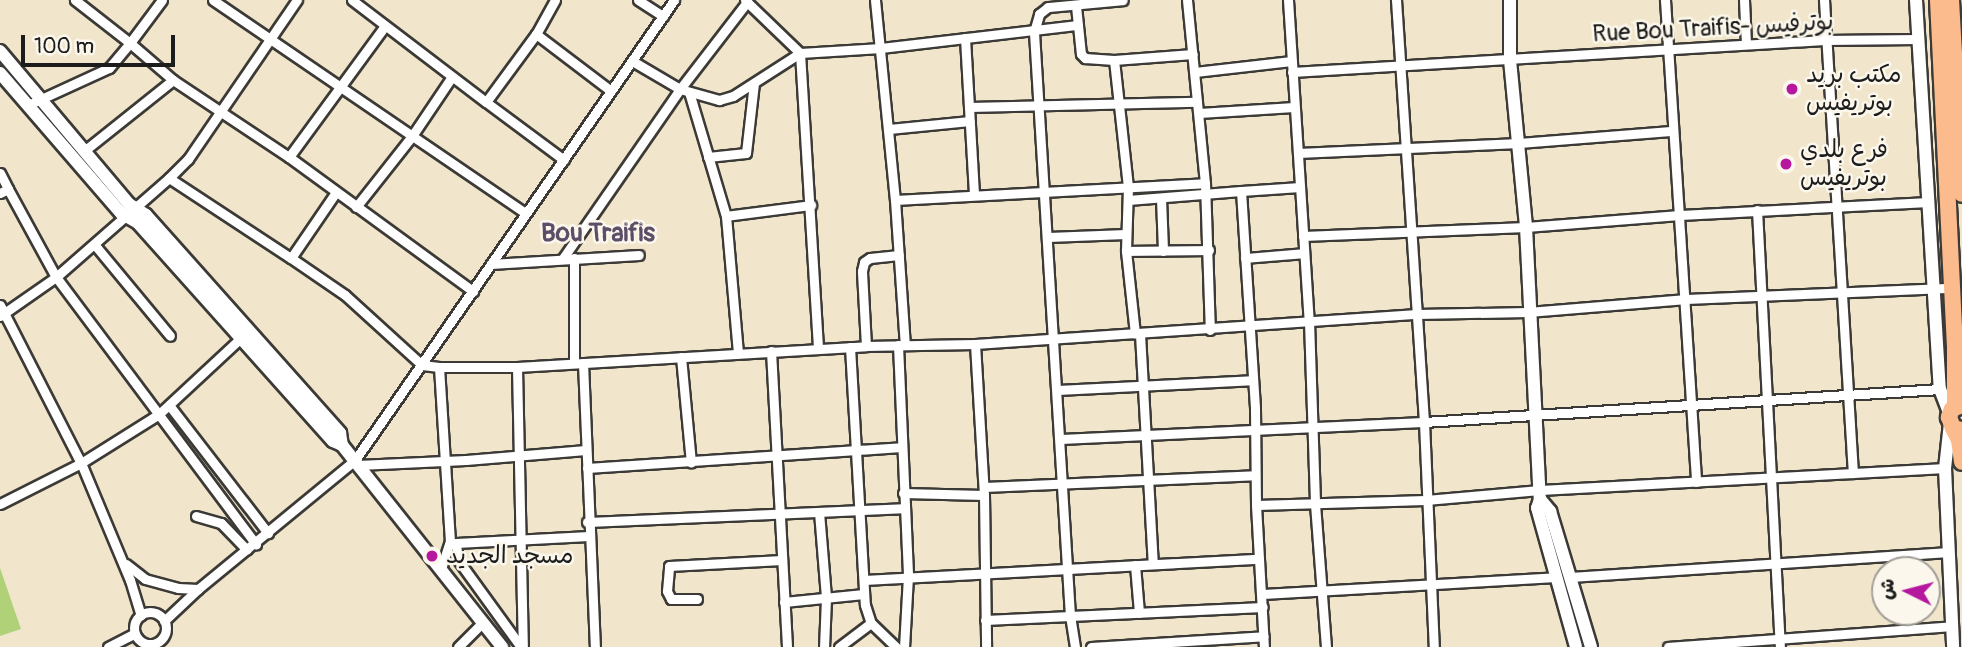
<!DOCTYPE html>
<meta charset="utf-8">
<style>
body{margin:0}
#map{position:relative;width:1962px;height:647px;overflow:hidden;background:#f1e6cb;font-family:Pangolin,"Playpen Sans Arabic",sans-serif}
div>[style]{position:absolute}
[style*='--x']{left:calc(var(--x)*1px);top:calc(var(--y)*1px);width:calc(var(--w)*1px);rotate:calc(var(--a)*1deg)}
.green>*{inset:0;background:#b1d179}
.roads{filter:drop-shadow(2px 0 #3c3a36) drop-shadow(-2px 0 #3c3a36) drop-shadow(0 2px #3c3a36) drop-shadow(0 -2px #3c3a36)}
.minor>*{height:9px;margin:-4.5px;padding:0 4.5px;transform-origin:4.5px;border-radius:4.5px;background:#fff}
.minor>.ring{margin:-4.5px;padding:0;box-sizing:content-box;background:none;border:9px solid #fff;border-radius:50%}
.tertiary>*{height:12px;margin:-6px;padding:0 6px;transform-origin:6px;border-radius:6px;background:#fff}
.trunk>*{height:16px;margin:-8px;padding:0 8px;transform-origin:8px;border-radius:8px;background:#fbbb8d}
.dots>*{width:19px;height:19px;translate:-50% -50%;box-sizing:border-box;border:4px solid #fbf7ec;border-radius:50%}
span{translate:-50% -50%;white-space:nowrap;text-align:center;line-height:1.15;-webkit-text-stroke:5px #fbf7ec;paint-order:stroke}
.street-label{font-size:24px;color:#1c1c1c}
.poi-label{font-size:24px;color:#1c1c1c}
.left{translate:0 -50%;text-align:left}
.neighbourhood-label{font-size:26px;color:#5d4e67;font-weight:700}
.north{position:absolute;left:1871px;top:556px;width:70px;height:70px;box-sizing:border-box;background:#fbf7ec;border:2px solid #a29f99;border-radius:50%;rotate:276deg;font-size:19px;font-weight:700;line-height:28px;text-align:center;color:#1c1c1c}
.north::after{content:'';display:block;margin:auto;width:24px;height:32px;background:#b5179e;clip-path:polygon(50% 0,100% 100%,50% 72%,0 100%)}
.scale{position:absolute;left:21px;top:35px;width:154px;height:32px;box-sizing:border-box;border:4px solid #1c1c1c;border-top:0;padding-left:9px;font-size:21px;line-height:24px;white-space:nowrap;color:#1c1c1c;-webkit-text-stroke:5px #fbf7ec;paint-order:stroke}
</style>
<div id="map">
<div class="green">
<div style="clip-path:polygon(0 568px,21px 629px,0 636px)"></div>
</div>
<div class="roads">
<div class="minor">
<div style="--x:162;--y:0;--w:54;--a:126.7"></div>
<div style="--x:130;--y:43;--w:57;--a:40.7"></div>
<div style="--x:213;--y:0;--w:376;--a:34.3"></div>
<div style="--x:352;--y:0;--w:168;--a:37.3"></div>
<div style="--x:555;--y:0;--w:39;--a:119"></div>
<div style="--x:536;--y:34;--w:84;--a:126.3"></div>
<div style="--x:486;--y:102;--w:97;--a:36.6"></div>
<div style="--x:638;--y:0;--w:30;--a:33"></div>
<div style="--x:745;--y:0;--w:76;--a:43.9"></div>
<div style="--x:875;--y:0;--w:201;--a:84.3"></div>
<div style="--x:895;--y:200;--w:145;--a:86.1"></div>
<div style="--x:1187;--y:0;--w:184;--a:84.4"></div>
<div style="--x:1205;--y:183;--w:147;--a:88.1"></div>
<div style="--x:1288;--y:0;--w:322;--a:86.3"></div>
<div style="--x:1309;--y:321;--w:183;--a:88.1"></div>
<div style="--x:1315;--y:504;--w:143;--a:85.6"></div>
<div style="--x:1396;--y:0;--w:423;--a:86.2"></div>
<div style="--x:1424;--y:422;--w:225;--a:87.5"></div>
<div style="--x:1665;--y:0;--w:483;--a:86.3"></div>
<div style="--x:1744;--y:0;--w:44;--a:87.4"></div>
<div style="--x:1824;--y:0;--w:474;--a:86.5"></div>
<div style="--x:1076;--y:6;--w:48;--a:84.1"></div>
<div style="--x:1081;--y:54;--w:6;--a:45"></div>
<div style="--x:1085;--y:58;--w:29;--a:4"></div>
<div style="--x:1114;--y:60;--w:79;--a:-4.3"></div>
<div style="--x:536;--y:34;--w:94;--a:37.2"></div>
<div style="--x:965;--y:38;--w:157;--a:86.7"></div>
<div style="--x:800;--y:53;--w:296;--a:86.5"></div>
<div style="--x:1114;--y:60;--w:128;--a:83.7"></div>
<div style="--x:1128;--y:187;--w:64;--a:91.8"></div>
<div style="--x:1126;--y:251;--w:83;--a:-0.7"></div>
<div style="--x:634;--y:62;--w:53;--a:30.4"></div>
<div style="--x:680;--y:89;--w:41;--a:15.8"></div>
<div style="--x:719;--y:100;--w:15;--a:-16"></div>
<div style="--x:733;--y:96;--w:80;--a:-32.7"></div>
<div style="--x:800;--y:53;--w:81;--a:-3.5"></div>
<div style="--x:881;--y:48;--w:198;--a:-6.7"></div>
<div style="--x:1195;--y:72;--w:97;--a:-6.5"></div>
<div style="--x:1292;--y:72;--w:533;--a:-3.44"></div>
<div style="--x:1824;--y:40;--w:94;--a:-0.6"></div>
<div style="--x:689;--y:92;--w:129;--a:73.4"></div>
<div style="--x:726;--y:216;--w:138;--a:85"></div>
<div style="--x:28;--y:105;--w:89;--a:-24.6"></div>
<div style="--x:109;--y:68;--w:33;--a:-50"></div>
<div style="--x:130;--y:43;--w:70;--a:-142"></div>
<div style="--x:969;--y:107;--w:228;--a:-1.3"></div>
<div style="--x:1199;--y:113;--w:95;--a:-3.6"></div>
<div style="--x:889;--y:129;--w:81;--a:-5.6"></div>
<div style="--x:84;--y:151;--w:114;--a:-38.6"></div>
<div style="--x:173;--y:80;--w:139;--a:33.6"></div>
<div style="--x:289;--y:157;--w:228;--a:36.1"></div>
<div style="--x:1298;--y:153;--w:221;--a:-2.6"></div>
<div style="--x:1519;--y:143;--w:152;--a:-4.5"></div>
<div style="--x:289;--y:157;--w:162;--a:-53.8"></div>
<div style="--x:708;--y:157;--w:38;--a:-6"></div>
<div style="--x:746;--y:153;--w:70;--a:-83.5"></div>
<div style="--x:0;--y:173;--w:18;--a:63"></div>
<div style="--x:169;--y:178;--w:146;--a:33.3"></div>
<div style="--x:291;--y:258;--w:80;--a:-55.7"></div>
<div style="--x:1241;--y:191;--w:59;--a:-3.9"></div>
<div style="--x:0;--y:193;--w:9;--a:-27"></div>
<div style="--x:8;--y:189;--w:100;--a:61.4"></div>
<div style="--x:56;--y:277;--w:334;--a:53.2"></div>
<div style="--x:1161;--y:198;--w:53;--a:87.8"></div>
<div style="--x:895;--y:200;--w:310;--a:-3.1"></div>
<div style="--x:1128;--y:200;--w:113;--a:-4.6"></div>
<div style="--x:1241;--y:191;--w:218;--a:86.3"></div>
<div style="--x:1255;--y:409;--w:96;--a:89.4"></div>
<div style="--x:1256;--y:505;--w:142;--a:86.8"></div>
<div style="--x:356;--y:207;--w:90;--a:-51.7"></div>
<div style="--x:412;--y:136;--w:70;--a:-56.1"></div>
<div style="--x:1757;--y:210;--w:438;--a:87"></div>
<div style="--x:726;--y:216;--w:86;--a:-7.4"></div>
<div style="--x:1303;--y:236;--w:223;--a:-2.3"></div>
<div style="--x:1526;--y:227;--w:154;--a:-4.5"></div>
<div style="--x:1680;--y:215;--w:249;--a:-3"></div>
<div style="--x:1048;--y:237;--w:78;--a:-2.2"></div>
<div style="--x:94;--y:244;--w:119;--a:50.4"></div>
<div style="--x:1126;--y:251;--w:83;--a:83.8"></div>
<div style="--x:291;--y:258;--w:65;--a:34.4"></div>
<div style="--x:345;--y:295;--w:104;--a:42.3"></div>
<div style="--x:422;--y:365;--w:17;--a:7"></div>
<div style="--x:439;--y:367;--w:78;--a:0"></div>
<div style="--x:517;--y:367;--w:350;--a:-3.4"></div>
<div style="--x:866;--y:346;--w:109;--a:-1.1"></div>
<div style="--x:975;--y:344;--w:443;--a:-3.9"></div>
<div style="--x:1417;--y:314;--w:111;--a:-1"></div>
<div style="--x:1528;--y:312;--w:159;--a:-4.7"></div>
<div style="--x:1686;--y:299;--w:266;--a:-2.4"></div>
<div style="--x:563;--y:258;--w:206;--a:-55.3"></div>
<div style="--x:680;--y:89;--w:110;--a:-52.4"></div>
<div style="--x:574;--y:258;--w:105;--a:90"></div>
<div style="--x:1245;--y:258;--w:59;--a:-4.8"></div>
<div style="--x:491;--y:264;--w:148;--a:-3.5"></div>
<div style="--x:0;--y:305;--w:178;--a:62.9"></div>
<div style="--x:81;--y:463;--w:127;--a:67.3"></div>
<div style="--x:130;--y:580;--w:37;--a:73"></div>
<div style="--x:0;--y:316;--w:68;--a:-34.9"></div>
<div style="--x:56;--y:277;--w:150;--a:-41.2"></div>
<div style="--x:169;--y:178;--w:27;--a:-45"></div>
<div style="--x:188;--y:159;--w:193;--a:-55.6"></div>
<div style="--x:1140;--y:334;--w:230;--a:86.8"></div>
<div style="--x:975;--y:344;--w:151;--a:86.6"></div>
<div style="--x:984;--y:495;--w:152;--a:89.2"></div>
<div style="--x:898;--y:345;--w:231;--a:87.5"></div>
<div style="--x:908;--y:576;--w:71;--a:93.2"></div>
<div style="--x:866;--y:346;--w:75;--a:-93.1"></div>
<div style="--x:862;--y:271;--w:9;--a:-77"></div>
<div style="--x:864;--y:262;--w:7;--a:-34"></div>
<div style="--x:870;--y:258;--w:29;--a:-6"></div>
<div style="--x:850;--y:347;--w:258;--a:86.7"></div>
<div style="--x:865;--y:605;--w:19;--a:72"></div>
<div style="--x:871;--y:623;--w:35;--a:44"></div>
<div style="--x:771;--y:351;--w:296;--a:86.9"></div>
<div style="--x:681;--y:357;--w:106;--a:84.6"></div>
<div style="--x:583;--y:363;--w:284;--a:87.6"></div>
<div style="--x:439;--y:367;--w:174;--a:86.4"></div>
<div style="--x:450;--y:541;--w:28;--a:108"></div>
<div style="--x:517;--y:367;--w:280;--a:88.8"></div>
<div style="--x:1057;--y:390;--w:195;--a:-2.9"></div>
<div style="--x:169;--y:405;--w:162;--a:52.3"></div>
<div style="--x:1060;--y:439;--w:364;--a:-2.7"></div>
<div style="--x:1424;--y:422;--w:517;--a:-3.66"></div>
<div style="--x:358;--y:465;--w:108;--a:-2.7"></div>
<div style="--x:466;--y:460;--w:120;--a:-4.8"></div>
<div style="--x:587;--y:468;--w:315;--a:-3.8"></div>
<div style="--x:984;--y:487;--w:271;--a:-2.5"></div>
<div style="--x:903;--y:493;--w:81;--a:1.4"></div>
<div style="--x:0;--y:504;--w:91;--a:-26.8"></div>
<div style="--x:81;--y:463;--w:92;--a:-32.1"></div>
<div style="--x:159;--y:414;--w:116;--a:-42.9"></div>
<div style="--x:1256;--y:505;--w:170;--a:-1.7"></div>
<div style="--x:1426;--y:500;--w:114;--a:-5"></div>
<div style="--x:1540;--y:490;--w:406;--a:-3.1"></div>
<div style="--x:819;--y:512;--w:86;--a:85.3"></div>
<div style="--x:826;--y:598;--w:49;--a:92.3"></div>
<div style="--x:196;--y:516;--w:26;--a:16"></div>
<div style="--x:221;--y:523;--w:37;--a:46"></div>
<div style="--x:587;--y:522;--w:317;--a:-2.5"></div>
<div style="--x:126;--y:564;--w:24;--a:38"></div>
<div style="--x:145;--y:579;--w:34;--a:15"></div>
<div style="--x:178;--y:588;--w:20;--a:3"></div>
<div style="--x:1135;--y:565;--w:48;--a:85.2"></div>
<div style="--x:1571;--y:577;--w:378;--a:-3.8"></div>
<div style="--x:864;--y:580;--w:395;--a:-3.1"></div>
<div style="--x:1263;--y:594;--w:293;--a:-3.3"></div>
<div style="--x:697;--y:599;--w:26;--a:180"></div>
<div style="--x:671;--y:599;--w:9;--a:-117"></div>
<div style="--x:667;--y:591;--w:25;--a:-85"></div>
<div style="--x:669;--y:566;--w:113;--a:-3"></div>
<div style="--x:784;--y:602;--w:80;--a:-5.7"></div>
<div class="ring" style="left:134px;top:612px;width:23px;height:23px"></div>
<div style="--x:985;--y:620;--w:278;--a:-2.7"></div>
<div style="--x:164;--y:621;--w:47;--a:-43.3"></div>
<div style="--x:198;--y:589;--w:203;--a:-39.4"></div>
<div style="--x:355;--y:460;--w:560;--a:-55.26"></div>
<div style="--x:108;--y:647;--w:30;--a:-27"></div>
<div style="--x:458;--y:647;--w:34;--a:-45"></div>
<div style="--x:521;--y:647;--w:107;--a:-125.9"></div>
<div style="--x:458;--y:560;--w:17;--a:-97"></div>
<div style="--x:456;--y:543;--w:133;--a:-3"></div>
<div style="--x:839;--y:647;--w:40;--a:-37"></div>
<div style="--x:1075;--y:647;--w:31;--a:-99"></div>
<div style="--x:1070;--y:616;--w:585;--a:-93.53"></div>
<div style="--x:1034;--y:32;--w:19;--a:-74"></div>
<div style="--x:1039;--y:14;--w:11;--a:-38"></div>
<div style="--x:1048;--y:7;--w:75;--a:-5.3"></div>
<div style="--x:1091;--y:647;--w:173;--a:-3.6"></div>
<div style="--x:1668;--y:647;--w:284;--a:-4.2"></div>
</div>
<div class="tertiary">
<div style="--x:1510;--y:0;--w:60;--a:90"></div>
<div style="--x:1510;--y:60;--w:168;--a:84.5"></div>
<div style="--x:1526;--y:227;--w:272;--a:87.1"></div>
<div style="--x:1540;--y:499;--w:9;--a:108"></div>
<div style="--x:1537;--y:508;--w:144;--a:74.3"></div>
<div style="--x:1916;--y:0;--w:390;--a:86.5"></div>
<div style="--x:1940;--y:389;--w:26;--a:69"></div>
<div style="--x:0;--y:51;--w:200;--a:49.9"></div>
<div style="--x:129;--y:204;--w:20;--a:33"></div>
<div style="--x:146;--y:215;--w:292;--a:48.3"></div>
<div style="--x:340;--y:433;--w:12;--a:81"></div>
<div style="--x:0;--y:73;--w:185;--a:49.2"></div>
<div style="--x:121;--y:213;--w:20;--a:30"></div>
<div style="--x:138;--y:223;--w:292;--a:48.2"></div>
<div style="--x:333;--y:441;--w:10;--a:24"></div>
<div style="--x:342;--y:445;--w:258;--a:51.6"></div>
<div style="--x:1950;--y:423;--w:45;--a:96.3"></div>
<div style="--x:1945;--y:468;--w:179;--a:87.4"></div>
<div style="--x:1540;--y:499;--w:16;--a:50"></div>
<div style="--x:1550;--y:511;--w:142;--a:73.2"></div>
</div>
<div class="trunk">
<div style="--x:1938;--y:0;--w:345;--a:87.2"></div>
<div style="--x:1955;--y:345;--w:62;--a:90"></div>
<div style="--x:1951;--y:0;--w:194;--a:86.8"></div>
<div style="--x:1962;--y:405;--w:11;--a:158"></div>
<div style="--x:1952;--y:409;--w:9;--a:111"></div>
<div style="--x:1949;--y:417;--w:12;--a:70"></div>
<div style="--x:1953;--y:428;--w:9;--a:13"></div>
<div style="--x:1953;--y:428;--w:13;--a:63"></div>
<div style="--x:1959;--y:440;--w:22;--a:82"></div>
</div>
</div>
<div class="dots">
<div style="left:1792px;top:89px;background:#b5179e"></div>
<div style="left:1786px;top:164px;background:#b5179e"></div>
<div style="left:432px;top:556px;background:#b5179e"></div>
</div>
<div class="street-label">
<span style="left:1713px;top:28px;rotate:-3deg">Rue Bou Traifis- بوترفيس</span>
</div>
<div class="poi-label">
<span class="left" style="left:1806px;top:89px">مكتب بريد<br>بوتريفيس</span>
<span class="left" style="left:1800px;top:164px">فرع بلدي<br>بوتريفيس</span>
<span class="left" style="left:446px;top:556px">مسجد الجديد</span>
</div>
<div class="neighbourhood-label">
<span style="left:598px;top:234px">Bou Traifis</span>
</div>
<div class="north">ش</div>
<div class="scale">100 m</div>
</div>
